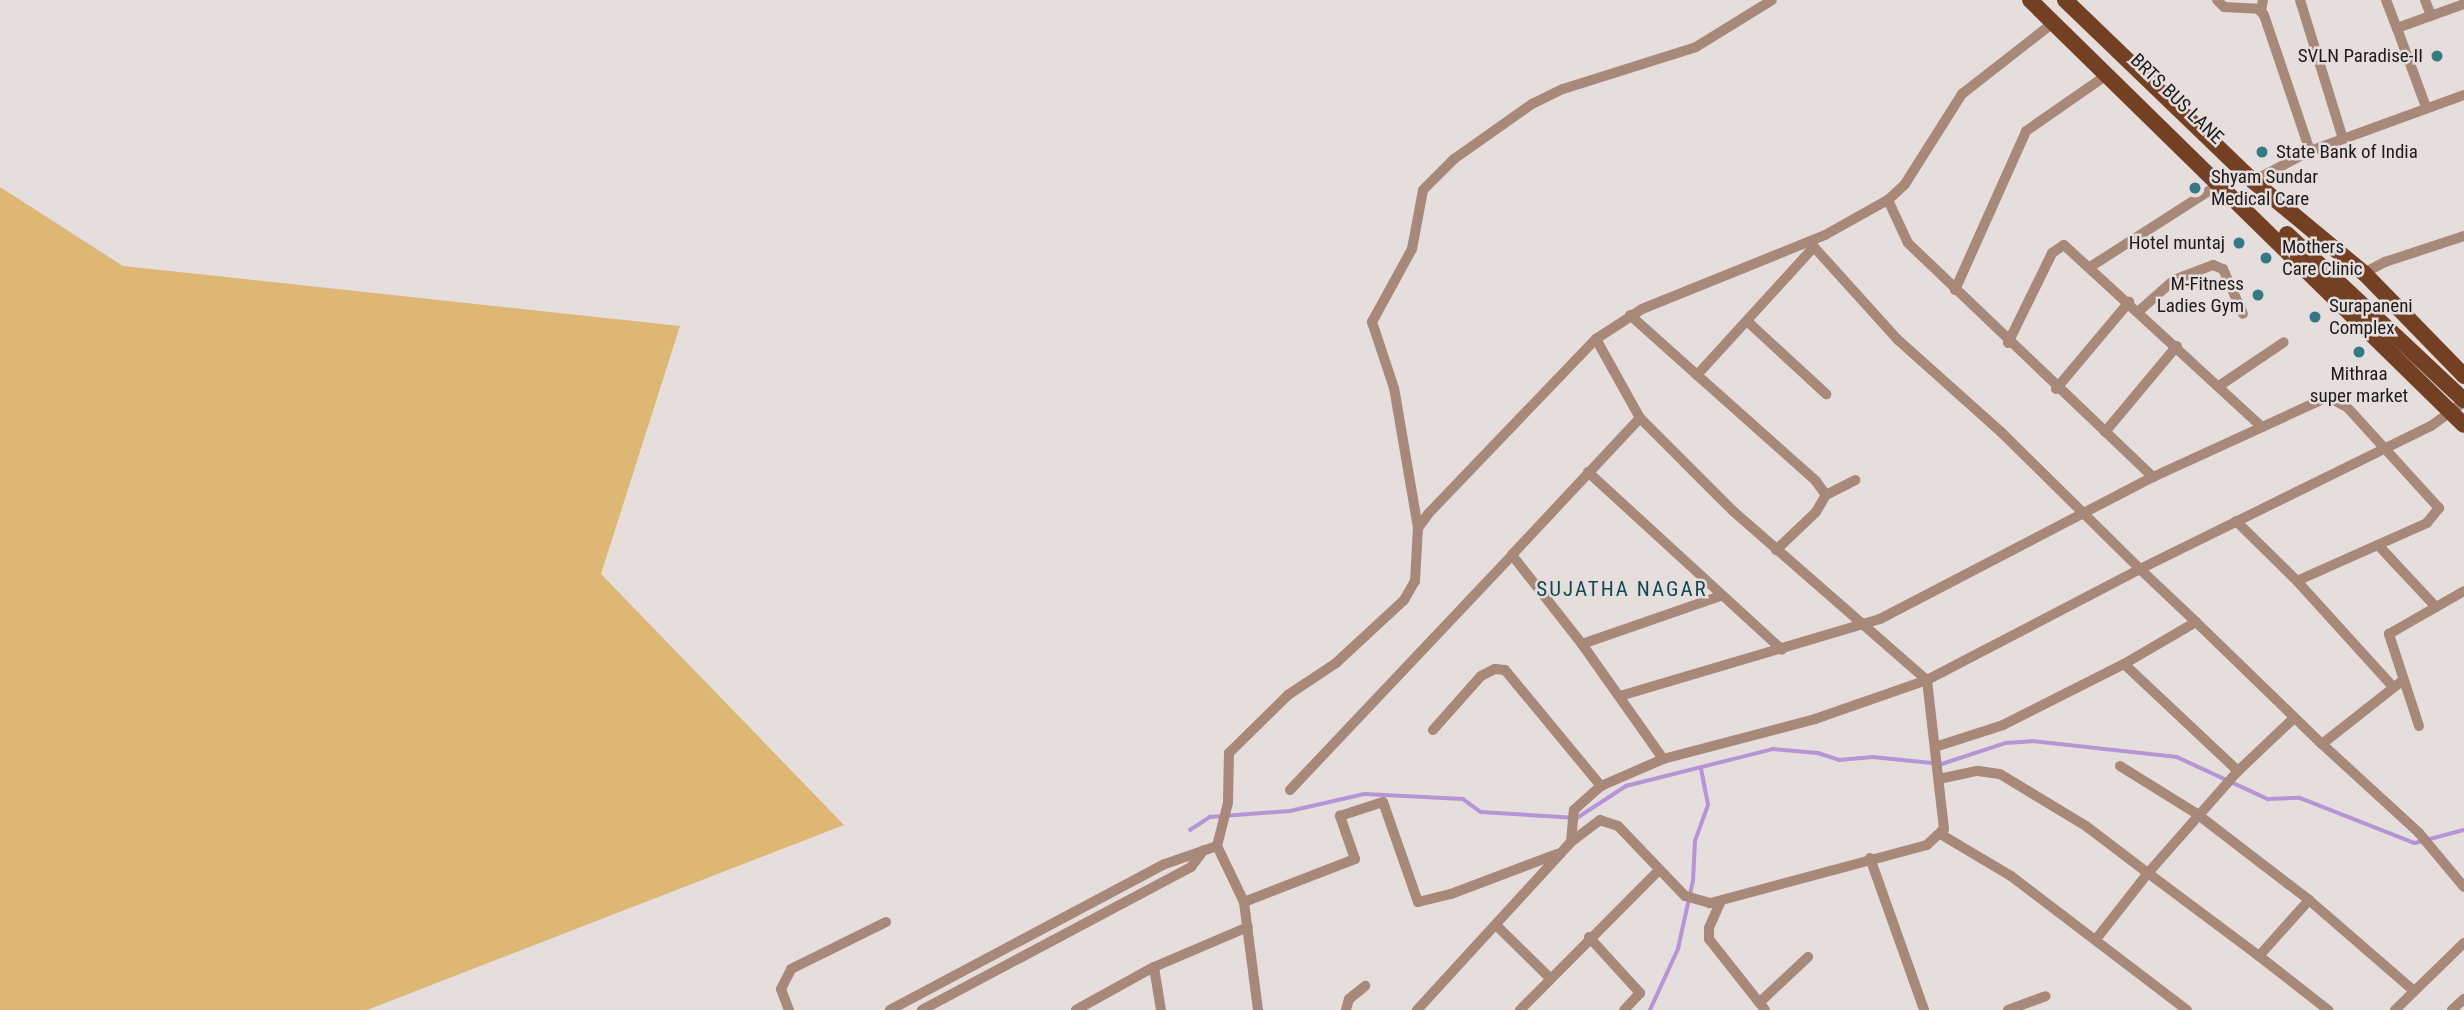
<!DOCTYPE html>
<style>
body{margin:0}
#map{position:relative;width:2464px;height:1010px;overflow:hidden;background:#e6dddd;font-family:"Roboto Condensed",sans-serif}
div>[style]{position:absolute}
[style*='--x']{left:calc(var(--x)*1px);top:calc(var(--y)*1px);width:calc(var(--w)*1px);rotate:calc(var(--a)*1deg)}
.green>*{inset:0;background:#deb774}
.stream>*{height:3.5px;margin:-1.75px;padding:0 1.75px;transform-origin:1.75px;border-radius:1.75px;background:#b695d6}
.minor>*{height:10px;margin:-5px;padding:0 5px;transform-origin:5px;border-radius:5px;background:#a88879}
.primary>*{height:16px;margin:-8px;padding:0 8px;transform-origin:8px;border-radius:8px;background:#744024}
.dots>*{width:19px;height:19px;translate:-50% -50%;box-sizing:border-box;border:4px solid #e6dddd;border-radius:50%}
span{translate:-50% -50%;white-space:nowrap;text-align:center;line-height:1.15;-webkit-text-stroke:5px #e6dddd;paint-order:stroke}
.poi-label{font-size:19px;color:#1e1b1b}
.right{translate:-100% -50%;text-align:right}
.left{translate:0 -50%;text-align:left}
.street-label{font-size:19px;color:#1e1b1b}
.neighbourhood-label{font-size:21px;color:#0e4b53;letter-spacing:2px}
</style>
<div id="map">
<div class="green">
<div style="clip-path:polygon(0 187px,123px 266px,680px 326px,601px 574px,844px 825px,367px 1010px,0 1010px)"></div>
</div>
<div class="stream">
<div style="--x:1190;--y:830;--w:24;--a:-33"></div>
<div style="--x:1210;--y:817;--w:80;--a:-4.3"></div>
<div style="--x:1290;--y:811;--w:77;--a:-12.8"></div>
<div style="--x:1365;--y:794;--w:98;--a:2.9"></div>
<div style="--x:1463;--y:799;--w:22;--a:36"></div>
<div style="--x:1481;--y:812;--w:96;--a:3.6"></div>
<div style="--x:1577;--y:818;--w:59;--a:-33.1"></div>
<div style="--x:1626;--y:786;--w:152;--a:-14.1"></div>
<div style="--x:1773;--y:749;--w:45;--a:5.1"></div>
<div style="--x:1818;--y:753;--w:22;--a:18"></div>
<div style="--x:1839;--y:760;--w:34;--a:-5"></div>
<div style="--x:1873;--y:757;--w:69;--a:5.8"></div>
<div style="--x:1942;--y:764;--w:67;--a:-18.2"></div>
<div style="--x:2006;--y:743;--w:26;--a:-4"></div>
<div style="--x:2032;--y:741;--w:146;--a:6.3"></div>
<div style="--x:2177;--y:757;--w:100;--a:24.8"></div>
<div style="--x:2268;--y:799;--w:32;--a:-2"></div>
<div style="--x:2300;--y:798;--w:123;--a:21.4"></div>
<div style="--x:2415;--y:843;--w:51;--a:-14.9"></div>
<div style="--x:1650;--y:1010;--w:67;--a:-65.3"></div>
<div style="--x:1678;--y:949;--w:70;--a:-77.6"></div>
<div style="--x:1693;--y:881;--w:40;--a:-87.1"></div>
<div style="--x:1695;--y:841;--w:38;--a:-70"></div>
<div style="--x:1708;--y:805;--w:37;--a:-101"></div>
</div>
<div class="minor">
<div style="--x:2217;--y:0;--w:10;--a:45"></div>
<div style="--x:2224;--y:7;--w:34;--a:3"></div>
<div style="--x:2258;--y:9;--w:8;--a:45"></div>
<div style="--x:2264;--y:15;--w:144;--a:71.3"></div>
<div style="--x:2300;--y:0;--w:145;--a:72.8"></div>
<div style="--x:2386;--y:0;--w:30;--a:69"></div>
<div style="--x:2425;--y:0;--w:17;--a:69"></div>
<div style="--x:2261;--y:11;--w:11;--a:-80"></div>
<div style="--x:2426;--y:107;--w:84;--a:-110.2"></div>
<div style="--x:2397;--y:28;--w:71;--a:-19.7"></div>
<div style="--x:2253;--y:181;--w:64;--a:-27.8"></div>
<div style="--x:2310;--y:151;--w:164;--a:-20"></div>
<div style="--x:1888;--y:200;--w:47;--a:65.1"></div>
<div style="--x:1908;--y:243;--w:339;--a:43.7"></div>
<div style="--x:2090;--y:267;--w:154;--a:-32.6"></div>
<div style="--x:2364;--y:273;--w:24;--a:-28"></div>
<div style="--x:2385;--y:262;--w:83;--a:-18.2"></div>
<div style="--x:1955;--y:290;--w:174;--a:-65.9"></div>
<div style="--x:2026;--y:131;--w:98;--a:-34.7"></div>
<div style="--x:2139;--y:311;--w:47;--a:-41.5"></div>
<div style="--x:2174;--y:280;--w:42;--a:-21"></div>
<div style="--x:2213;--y:265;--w:11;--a:22"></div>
<div style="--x:2223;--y:269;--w:49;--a:66"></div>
<div style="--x:1630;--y:315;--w:90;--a:41.8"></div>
<div style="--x:1747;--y:321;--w:108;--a:42.7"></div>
<div style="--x:1596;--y:339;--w:55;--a:-33.1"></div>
<div style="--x:1642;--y:309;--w:197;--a:-22"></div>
<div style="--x:1825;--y:235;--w:72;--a:-29.1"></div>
<div style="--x:1888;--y:200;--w:23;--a:-43"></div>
<div style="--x:1905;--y:184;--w:107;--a:-57.7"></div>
<div style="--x:1962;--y:94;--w:115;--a:-38"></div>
<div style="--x:2008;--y:343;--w:100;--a:-63.9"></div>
<div style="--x:2052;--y:253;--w:14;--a:-34"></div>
<div style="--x:2064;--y:245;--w:269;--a:42.6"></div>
<div style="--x:2219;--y:386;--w:78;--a:-34.1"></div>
<div style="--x:2056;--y:389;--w:114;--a:-50"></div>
<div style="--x:1640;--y:418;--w:187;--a:133.1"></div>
<div style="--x:1512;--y:555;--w:113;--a:51.8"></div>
<div style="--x:1582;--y:644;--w:141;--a:54.8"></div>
<div style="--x:2105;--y:432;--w:112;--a:-50.1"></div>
<div style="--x:1588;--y:472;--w:263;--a:42.5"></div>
<div style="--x:1826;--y:495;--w:33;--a:-27"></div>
<div style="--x:2236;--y:521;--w:86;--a:44.5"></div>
<div style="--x:1418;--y:528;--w:142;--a:-99.7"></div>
<div style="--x:1394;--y:388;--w:70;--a:-108.4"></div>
<div style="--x:1372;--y:322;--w:83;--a:-61.3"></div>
<div style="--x:1412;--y:249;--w:60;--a:-79.4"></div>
<div style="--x:1423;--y:190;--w:44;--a:-45"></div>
<div style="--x:1454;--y:159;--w:95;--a:-35.2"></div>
<div style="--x:1532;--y:104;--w:34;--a:-26"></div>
<div style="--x:1563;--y:89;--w:139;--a:-17.5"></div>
<div style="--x:1696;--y:47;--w:89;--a:-31.7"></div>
<div style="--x:2378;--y:545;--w:85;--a:46.9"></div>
<div style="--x:1776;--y:550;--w:55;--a:-43.5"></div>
<div style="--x:1816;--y:512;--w:20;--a:-60"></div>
<div style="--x:1826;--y:495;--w:17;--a:-126"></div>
<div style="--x:1816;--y:481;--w:159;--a:-138.3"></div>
<div style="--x:1697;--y:375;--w:173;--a:-47.6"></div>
<div style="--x:1814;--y:247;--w:4;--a:-135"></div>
<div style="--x:2196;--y:622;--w:77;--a:-136.6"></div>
<div style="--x:2140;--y:569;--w:324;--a:-26.2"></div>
<div style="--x:2431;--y:426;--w:41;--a:-36"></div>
<div style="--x:1582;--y:644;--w:147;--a:-19.1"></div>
<div style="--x:1620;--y:696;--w:271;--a:-16.5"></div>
<div style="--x:1880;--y:619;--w:308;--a:-27.5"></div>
<div style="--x:2153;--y:477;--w:192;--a:-24.6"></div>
<div style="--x:2328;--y:397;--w:21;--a:28"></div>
<div style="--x:2347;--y:407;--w:137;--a:47.7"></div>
<div style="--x:2439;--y:508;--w:19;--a:129"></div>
<div style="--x:2427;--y:523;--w:142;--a:156"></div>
<div style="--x:2297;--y:581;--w:143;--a:47.8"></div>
<div style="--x:2419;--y:726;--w:97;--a:-108.1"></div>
<div style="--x:2389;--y:634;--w:86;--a:-29.8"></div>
<div style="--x:1433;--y:730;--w:72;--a:-48.4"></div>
<div style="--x:1481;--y:676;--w:16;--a:-27"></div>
<div style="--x:1495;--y:669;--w:10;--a:6"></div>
<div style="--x:1505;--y:670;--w:151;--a:50.4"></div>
<div style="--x:2322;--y:744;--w:132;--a:42.5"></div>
<div style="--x:2419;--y:833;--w:70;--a:50.2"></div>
<div style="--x:1935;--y:747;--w:71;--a:-17.9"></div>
<div style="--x:2003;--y:725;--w:136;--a:-26.8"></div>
<div style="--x:2120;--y:766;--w:91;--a:31.9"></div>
<div style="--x:2197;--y:814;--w:141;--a:37.5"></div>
<div style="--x:2309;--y:900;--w:139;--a:40.9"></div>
<div style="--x:2238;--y:771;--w:77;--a:-43.4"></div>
<div style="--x:1939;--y:779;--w:40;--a:-12"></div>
<div style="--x:1978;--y:771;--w:22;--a:8"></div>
<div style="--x:2000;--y:774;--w:100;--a:31.2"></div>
<div style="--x:2086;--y:826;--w:78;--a:37.2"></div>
<div style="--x:2148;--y:873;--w:136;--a:-48.6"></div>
<div style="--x:2238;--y:771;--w:156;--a:-136.8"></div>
<div style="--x:2124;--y:664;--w:83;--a:-30.3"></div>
<div style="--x:2196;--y:622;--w:175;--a:44.1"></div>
<div style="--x:2322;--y:744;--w:102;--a:-38.2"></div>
<div style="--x:1290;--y:790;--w:323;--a:-46.6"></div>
<div style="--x:1942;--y:835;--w:80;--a:30.7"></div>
<div style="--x:2011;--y:876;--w:221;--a:37.3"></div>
<div style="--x:1571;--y:842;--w:32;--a:-85"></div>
<div style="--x:1574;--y:810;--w:36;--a:-42"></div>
<div style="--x:1601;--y:786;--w:68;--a:-23.5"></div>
<div style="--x:1663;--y:759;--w:157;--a:-14.7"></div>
<div style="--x:1815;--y:719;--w:119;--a:-19.2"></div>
<div style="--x:1927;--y:680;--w:240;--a:-27.5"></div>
<div style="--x:2140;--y:569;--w:195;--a:-135.4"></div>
<div style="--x:2001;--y:432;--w:138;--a:-138.2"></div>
<div style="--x:1898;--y:340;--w:125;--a:-132.1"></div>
<div style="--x:1870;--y:858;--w:161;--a:70.4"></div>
<div style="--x:1244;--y:902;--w:119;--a:-21.2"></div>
<div style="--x:1355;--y:859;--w:46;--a:-109.2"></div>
<div style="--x:1340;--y:816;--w:45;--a:-18"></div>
<div style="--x:1383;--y:802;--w:106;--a:70.7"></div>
<div style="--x:1418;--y:902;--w:34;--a:-14"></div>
<div style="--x:1451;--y:894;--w:113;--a:-20.7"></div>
<div style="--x:1720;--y:903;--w:27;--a:114"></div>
<div style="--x:1709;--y:928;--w:11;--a:90"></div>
<div style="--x:1709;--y:939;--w:90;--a:51.7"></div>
<div style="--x:1496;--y:925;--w:74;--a:44.5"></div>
<div style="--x:1589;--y:937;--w:76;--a:47.7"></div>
<div style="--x:1640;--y:993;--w:23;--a:133"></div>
<div style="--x:2097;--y:938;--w:83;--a:-51.9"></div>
<div style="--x:2148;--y:873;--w:139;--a:36.8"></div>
<div style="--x:2259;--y:956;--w:75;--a:-48.2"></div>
<div style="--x:2259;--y:956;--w:88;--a:38"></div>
<div style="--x:1154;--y:967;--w:44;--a:80.8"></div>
<div style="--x:1760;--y:1002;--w:66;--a:-43.2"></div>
<div style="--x:789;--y:1010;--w:22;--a:-111"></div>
<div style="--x:781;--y:989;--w:22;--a:-63"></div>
<div style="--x:791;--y:969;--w:106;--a:-26.3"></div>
<div style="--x:890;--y:1010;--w:311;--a:-28"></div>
<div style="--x:1165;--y:864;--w:55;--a:-19.1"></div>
<div style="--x:922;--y:1010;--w:305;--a:-28"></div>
<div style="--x:1191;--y:867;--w:21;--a:-53"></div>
<div style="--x:1076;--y:1010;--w:89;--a:-28.9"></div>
<div style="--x:1154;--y:967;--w:102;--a:-23.1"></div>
<div style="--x:1258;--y:1010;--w:109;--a:-97.4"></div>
<div style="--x:1244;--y:902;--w:62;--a:-115.7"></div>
<div style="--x:1217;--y:846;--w:44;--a:-75.7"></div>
<div style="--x:1228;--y:803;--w:50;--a:-88.9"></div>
<div style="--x:1229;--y:753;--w:83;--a:-44.5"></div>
<div style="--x:1288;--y:695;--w:58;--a:-33.7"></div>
<div style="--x:1336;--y:663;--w:93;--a:-42.8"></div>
<div style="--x:1404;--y:600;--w:22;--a:-60"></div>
<div style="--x:1415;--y:581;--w:53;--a:-86.8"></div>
<div style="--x:1418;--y:528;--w:17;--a:-54"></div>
<div style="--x:1428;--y:514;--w:243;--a:-46.2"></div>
<div style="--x:1596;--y:339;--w:90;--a:60.9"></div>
<div style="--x:1640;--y:418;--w:132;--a:45"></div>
<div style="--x:1733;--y:511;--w:257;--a:41.1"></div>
<div style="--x:1927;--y:680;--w:150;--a:83.5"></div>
<div style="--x:1944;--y:829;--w:23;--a:137"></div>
<div style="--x:1927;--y:845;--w:225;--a:165"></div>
<div style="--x:1710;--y:903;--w:26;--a:-164"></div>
<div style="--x:1685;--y:896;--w:97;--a:-133.7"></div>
<div style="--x:1618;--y:826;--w:19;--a:-162"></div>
<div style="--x:1600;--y:820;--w:36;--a:143"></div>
<div style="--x:1571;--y:842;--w:228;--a:132.5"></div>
<div style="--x:1346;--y:1010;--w:11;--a:-75"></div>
<div style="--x:1349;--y:999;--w:21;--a:-39"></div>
<div style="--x:1520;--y:1010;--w:197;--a:-45.2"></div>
<div style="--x:2008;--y:1010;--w:40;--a:-20.2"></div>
<div style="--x:2395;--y:1010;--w:96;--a:-44.2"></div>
<div style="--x:2452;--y:1010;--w:16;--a:-43"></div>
</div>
<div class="primary">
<div style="--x:2030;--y:0;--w:607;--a:44.4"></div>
<div style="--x:2065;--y:0;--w:261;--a:43.9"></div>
<div style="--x:2253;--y:181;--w:144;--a:39.7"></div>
<div style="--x:2364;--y:273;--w:144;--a:45.8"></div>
<div style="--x:2287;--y:234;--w:243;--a:43.2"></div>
</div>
<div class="dots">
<div style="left:2437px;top:56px;background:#327a84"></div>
<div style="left:2262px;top:152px;background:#327a84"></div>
<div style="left:2195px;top:188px;background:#327a84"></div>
<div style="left:2239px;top:243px;background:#327a84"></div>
<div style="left:2266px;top:258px;background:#327a84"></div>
<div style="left:2258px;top:295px;background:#327a84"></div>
<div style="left:2315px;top:317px;background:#327a84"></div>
<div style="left:2359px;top:352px;background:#327a84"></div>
</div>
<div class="poi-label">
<span class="right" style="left:2423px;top:56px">SVLN Paradise-II</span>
<span class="left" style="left:2276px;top:152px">State Bank of India</span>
<span class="left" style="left:2211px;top:188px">Shyam Sundar<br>Medical Care</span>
<span class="right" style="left:2225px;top:243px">Hotel muntaj</span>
<span class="left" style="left:2282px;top:258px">Mothers<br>Care Clinic</span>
<span class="right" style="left:2244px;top:295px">M-Fitness<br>Ladies Gym</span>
<span class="left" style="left:2329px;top:317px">Surapaneni<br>Complex</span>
<span style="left:2359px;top:385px">Mithraa<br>super market</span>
</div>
<div class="street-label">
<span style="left:2177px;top:99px;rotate:44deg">BRTS BUS LANE</span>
</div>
<div class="neighbourhood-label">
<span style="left:1622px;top:589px">SUJATHA NAGAR</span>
</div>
</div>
